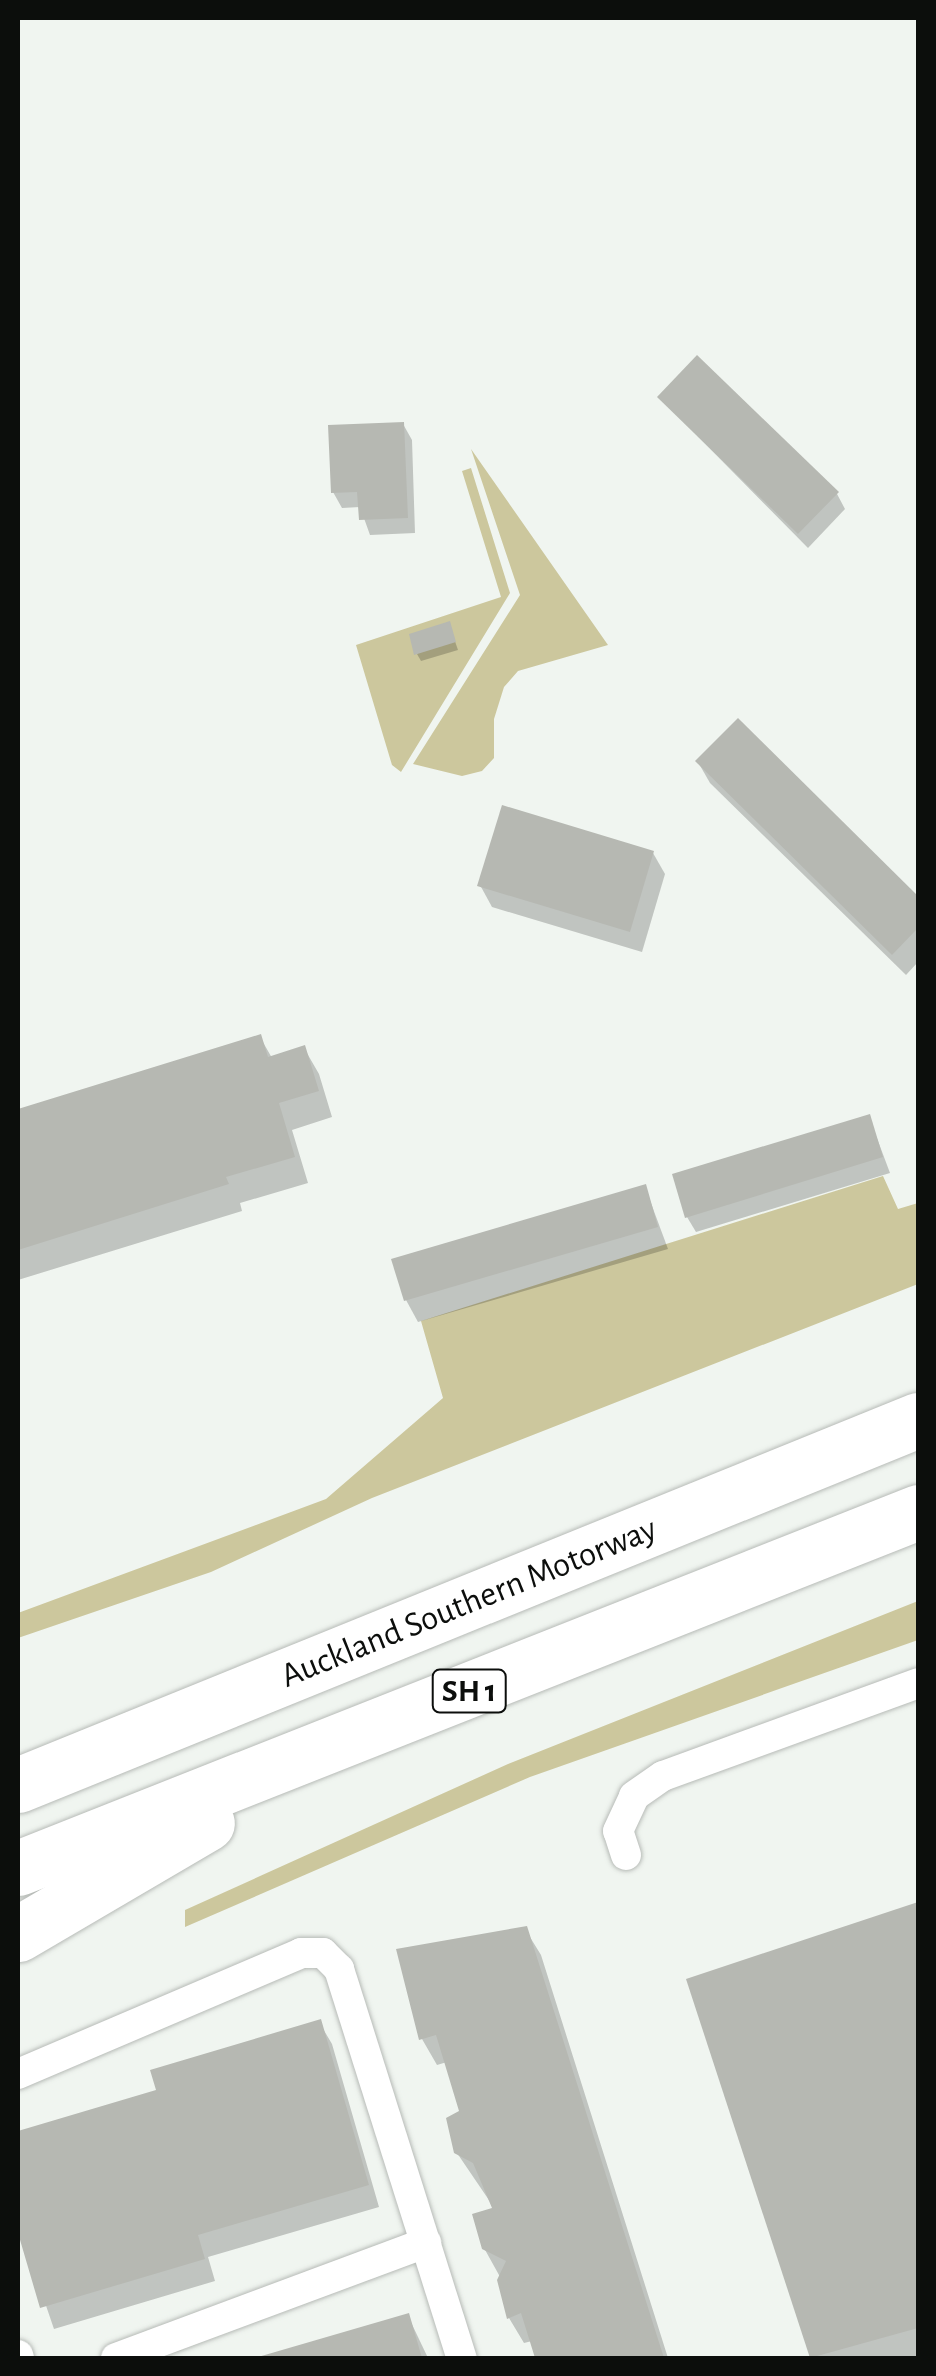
<!DOCTYPE html>
<style>
body{margin:0}
#map{position:relative;width:936px;height:2376px;overflow:hidden;background:#f0f5f0;font-family:"Alegreya Sans",sans-serif}
div>[style]{position:absolute}
.green>*{inset:0;background:#ccc79d}
.shadow>*{inset:0;background:#0003}
.building>*{inset:0;background:#b6b8b2}
.roads{filter:drop-shadow(0 0 2px #b7bbb7) drop-shadow(0 0 2px #b7bbb7)}
.service>*{height:30px;margin:-15px;padding:0 15px;transform-origin:15px;border-radius:15px;background:#fff}
.motorway>*{height:55px;margin:-27.5px;padding:0 27.5px;transform-origin:27.5px;border-radius:27.5px;background:#fff}
span{translate:-50% -50%;white-space:nowrap;text-align:center;line-height:1.15;-webkit-text-stroke:10px #fff;paint-order:stroke}
.shield-label span{padding:2px 8px;background:#fff;border:2px solid;border-radius:8px;-webkit-text-stroke-width:0}
.shield-label{font-size:32px;color:#0c0e0c;font-weight:700}
.street-label{font-size:35px;color:#0c0e0c}
.frame{position:absolute;inset:0;border:20px solid #0c0e0c;pointer-events:none}
</style>
<div id="map">
<div class="green">
<i style="clip-path:polygon(471px 449px,608px 645px,518px 671px,504px 687px,494px 719px,494px 758px,482px 771px,462px 776px,413px 764px,520px 595px)"></i>
<i style="clip-path:polygon(471px 468px,510px 593px,401px 772px,392px 765px,356px 645px,501px 597px,462px 471px)"></i>
<i style="clip-path:polygon(883px 1176px,898px 1209px,918px 1203px,918px 1284px,372px 1498px,211px 1572px,18px 1638px,18px 1613px,326px 1499px,443px 1398px,421px 1321px)"></i>
<i style="clip-path:polygon(918px 1601px,918px 1640px,530px 1777px,185px 1927px,185px 1910px,508px 1764px)"></i>
</div>
<div class="shadow">
<i style="clip-path:polygon(660px 398px,837px 494px,845px 509px,808px 548px)"></i>
<i style="clip-path:polygon(403px 424px,412px 440px,415px 533px,370px 535px,360px 507px,342px 508px,333px 492px)"></i>
<i style="clip-path:polygon(449px 624px,458px 650px,421px 661px,417px 654px)"></i>
<i style="clip-path:polygon(738px 721px,918px 899px,918px 962px,906px 975px,710px 783px,698px 762px)"></i>
<i style="clip-path:polygon(653px 853px,665px 874px,642px 952px,492px 907px,480px 885px)"></i>
<i style="clip-path:polygon(260px 1037px,272px 1058px,304px 1048px,319px 1074px,332px 1117px,292px 1130px,308px 1183px,240px 1203px,242px 1211px,18px 1280px,18px 1112px)"></i>
<i style="clip-path:polygon(869px 1117px,890px 1173px,696px 1232px,687px 1217px)"></i>
<i style="clip-path:polygon(645px 1187px,668px 1249px,418px 1322px,406px 1300px)"></i>
<i style="clip-path:polygon(918px 1905px,918px 2358px,813px 2358px,689px 1981px)"></i>
<i style="clip-path:polygon(525px 1929px,541px 1955px,668px 2358px,537px 2358px,532px 2341px,524px 2343px,509px 2318px,499px 2275px,484px 2248px,495px 2209px,457px 2153px,462px 2112px,447px 2062px,437px 2065px,422px 2039px)"></i>
<i style="clip-path:polygon(319px 2022px,332px 2044px,379px 2207px,208px 2257px,215px 2281px,54px 2329px,18px 2224px,18px 2133px,159px 2092px)"></i>
<i style="clip-path:polygon(408px 2316px,428px 2358px,263px 2358px)"></i>
</div>
<div class="building">
<i style="clip-path:polygon(697px 355px,839px 492px,798px 534px,657px 397px)"></i>
<i style="clip-path:polygon(404px 422px,408px 518px,359px 520px,357px 492px,331px 493px,328px 425px)"></i>
<i style="clip-path:polygon(450px 621px,456px 642px,414px 655px,409px 634px)"></i>
<i style="clip-path:polygon(738px 718px,918px 896px,918px 928px,892px 955px,695px 761px)"></i>
<i style="clip-path:polygon(502px 805px,654px 851px,630px 932px,477px 886px)"></i>
<i style="clip-path:polygon(261px 1034px,268px 1057px,305px 1045px,319px 1091px,279px 1103px,295px 1157px,226px 1177px,229px 1184px,18px 1250px,18px 1109px)"></i>
<i style="clip-path:polygon(870px 1114px,883px 1157px,685px 1218px,672px 1174px)"></i>
<i style="clip-path:polygon(646px 1184px,658px 1227px,404px 1301px,391px 1259px)"></i>
<i style="clip-path:polygon(918px 1902px,918px 2328px,810px 2358px,686px 1979px)"></i>
<i style="clip-path:polygon(527px 1926px,664px 2358px,535px 2358px,521px 2313px,507px 2319px,497px 2280px,506px 2261px,482px 2249px,472px 2214px,492px 2208px,473px 2163px,454px 2153px,446px 2118px,459px 2111px,436px 2035px,419px 2040px,396px 1949px)"></i>
<i style="clip-path:polygon(321px 2019px,369px 2185px,198px 2235px,205px 2259px,40px 2308px,18px 2233px,18px 2131px,156px 2090px,150px 2070px)"></i>
<i style="clip-path:polygon(409px 2313px,422px 2358px,258px 2358px,258px 2357px)"></i>
</div>
<div class="roads">
<div class="service">
<i style="left:626px;top:1855px;width:25px;rotate:-108deg"></i>
<i style="left:618px;top:1831px;width:38px;rotate:-65deg"></i>
<i style="left:634px;top:1796px;width:35px;rotate:-35deg"></i>
<i style="left:663px;top:1776px;width:271px;rotate:-20deg"></i>
<i style="left:18px;top:2074px;width:308px;rotate:-23.1deg"></i>
<i style="left:301px;top:1953px;width:22px"></i>
<i style="left:323px;top:1953px;width:23px;rotate:45deg"></i>
<i style="left:339px;top:1969px;width:408px;rotate:72.5deg"></i>
<i style="left:18px;top:2355px;width:3px;rotate:72deg"></i>
<i style="left:116px;top:2358px;width:331px;rotate:-20.4deg"></i>
</div>
<div class="motorway">
<i style="left:18px;top:1785px;width:971px;rotate:-22.08deg"></i>
<i style="left:18px;top:1868px;width:968px;rotate:-21.58deg"></i>
<i style="left:18px;top:1934px;width:219px;rotate:-30.4deg"></i>
</div>
</div>
<div class="shield-label">
<span style="left:469px;top:1691px">SH 1</span>
</div>
<div class="street-label">
<span style="left:469px;top:1603px;rotate:-22deg">Auckland Southern Motorway</span>
</div>
<div class="frame"></div>
</div>
